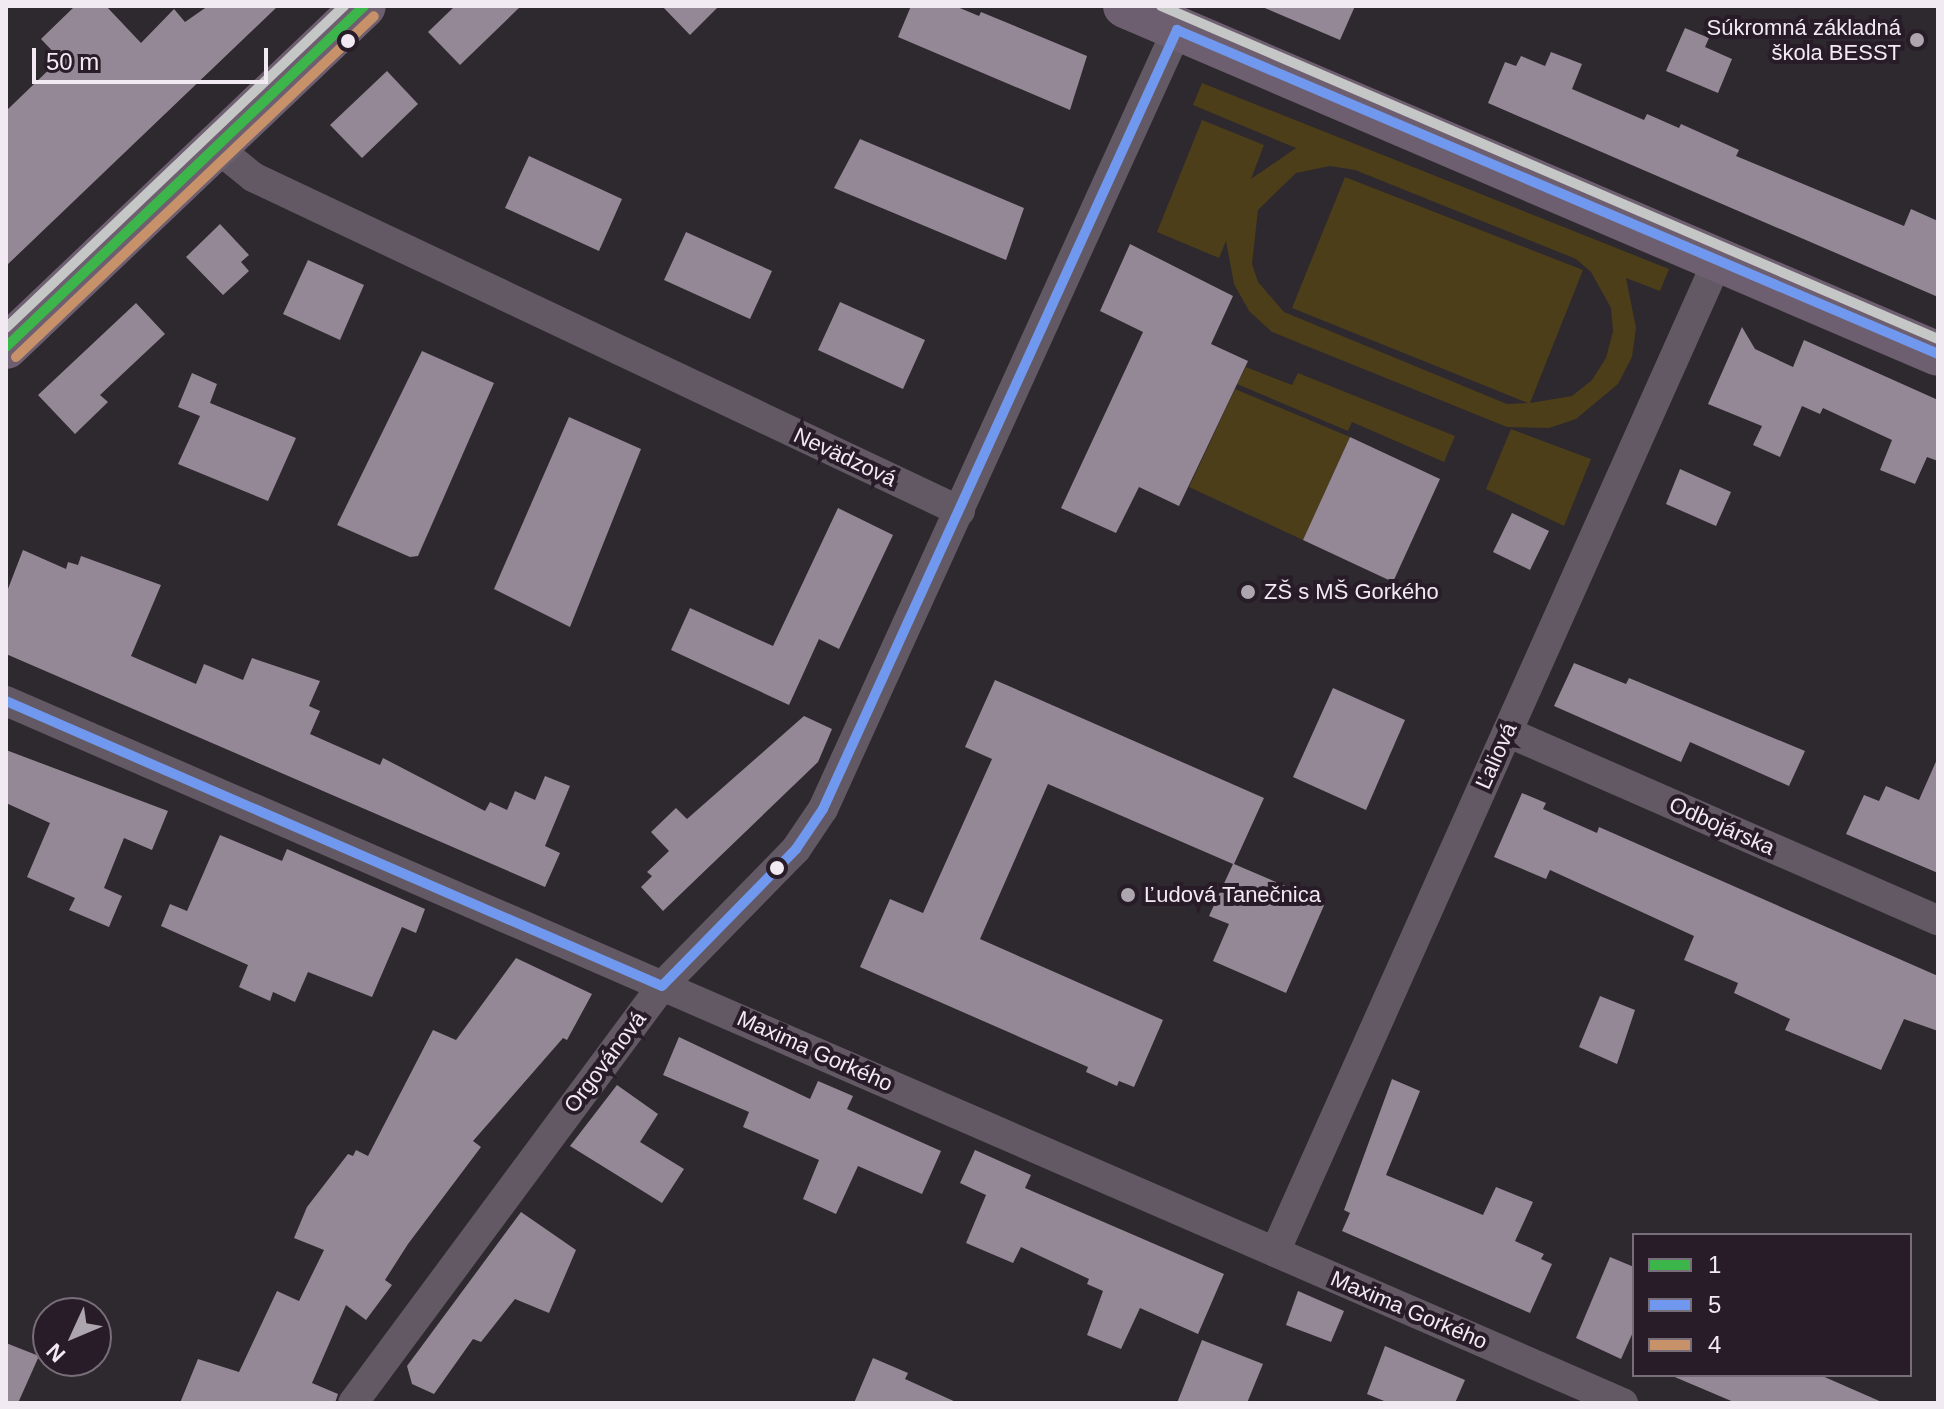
<!DOCTYPE html>
<meta charset="utf-8">
<style>
body{margin:0}
#map{position:relative;width:1944px;height:1409px;overflow:hidden;background:#2e282f;font-family:Arial,sans-serif}
div>[style]{position:absolute}
.green>*{inset:0;background:#4b3e19}
.building>*{inset:0;background:#948896}
.street>*{height:30px;margin:-15px;padding:0 15px;transform-origin:15px;border-radius:15px;background:#625964}
.primary>*{height:44px;margin:-22px;padding:0 22px;transform-origin:22px;border-radius:22px;background:#6e5f70}
.bus-1>*{height:10px;margin:-5px;padding:0 5px;transform-origin:5px;border-radius:5px;background:#3cb54a}
.bus-2>*{height:10px;margin:-5px;padding:0 5px;transform-origin:5px;border-radius:5px;background:#7198ef}
.bus-3>*{height:10px;margin:-5px;padding:0 5px;transform-origin:5px;border-radius:5px;background:#c7916a}
.bus-4>*{height:10px;margin:-5px;padding:0 5px;transform-origin:5px;border-radius:5px;background:#c5c6c6}
.dots>*{width:22px;height:22px;translate:-50% -50%;box-sizing:border-box;border:4px solid #271c28;border-radius:50%}
span{translate:-50% -50%;white-space:nowrap;text-align:center;line-height:1.15;-webkit-text-stroke:8px #271c28;paint-order:stroke}
.poi-label{font-size:22px;color:#f1eaf2}
.right{translate:-100% -50%;text-align:right}
.left{translate:0 -50%;text-align:left}
.street-label{font-size:22px;color:#f1eaf2}
.frame{position:absolute;inset:0;border:8px solid #f1eaf2;pointer-events:none}
.legend{position:absolute;left:1632px;top:1233px;width:280px;height:144px;box-sizing:border-box;background:#271c28;border:2px solid #786e79;margin:0;padding:10px 14px;list-style:none;font-size:24px;color:#f1eaf2}
.legend li{display:flex;align-items:center;gap:16px;height:40px}
.legend b{width:40px;border:2px solid #786e79}
.north{position:absolute;left:32px;top:1297px;width:80px;height:80px;box-sizing:border-box;background:#271c28;border:2px solid #786e79;border-radius:50%;rotate:226deg;font-size:22px;font-weight:700;line-height:32px;text-align:center;color:#f1eaf2}
.north::after{content:'';display:block;margin:auto;width:28px;height:36px;background:#ada6ae;clip-path:polygon(50% 0,100% 100%,50% 72%,0 100%)}
.scale{position:absolute;left:32px;top:48px;width:236px;height:36px;box-sizing:border-box;border:4px solid #f1eaf2;border-top:0;padding-left:10px;font-size:24px;line-height:28px;white-space:nowrap;color:#f1eaf2;-webkit-text-stroke:6px #271c28;paint-order:stroke}
</style>
<div id="map">
<div class="green">
<i style="clip-path:polygon(evenodd,1202px 83px,1669px 269px,1660px 291px,1626px 278px,1636px 328px,1632px 357px,1618px 384px,1576px 419px,1549px 428px,1507px 427px,1272px 332px,1249px 311px,1234px 284px,1226px 241px,1219px 258px,1157px 232px,1202px 120px,1264px 145px,1251px 179px,1296px 148px,1193px 105px,1202px 83px,1330px 166px,1355px 170px,1576px 259px,1591px 272px,1611px 308px,1613px 331px,1606px 358px,1592px 380px,1572px 396px,1530px 403px,1583px 270px,1345px 177px,1292px 308px,1528px 403px,1507px 404px,1284px 312px,1258px 282px,1252px 264px,1258px 210px,1296px 173px,1330px 166px)"></i>
<i style="clip-path:polygon(1246px 367px,1292px 385px,1298px 373px,1455px 436px,1444px 462px,1352px 422px,1348px 431px,1237px 384px)"></i>
<i style="clip-path:polygon(1235px 389px,1350px 437px,1303px 540px,1189px 487px)"></i>
<i style="clip-path:polygon(1511px 429px,1591px 459px,1564px 526px,1486px 489px)"></i>
</div>
<div class="building">
<i style="clip-path:polygon(75px 6px,106px 6px,141px 43px,174px 9px,185px 22px,208px 6px,278px 6px,6px 266px,6px 111px,60px 59px,41px 39px)"></i>
<i style="clip-path:polygon(455px 6px,521px 6px,460px 65px,428px 32px)"></i>
<i style="clip-path:polygon(662px 6px,719px 6px,690px 35px)"></i>
<i style="clip-path:polygon(911px 6px,955px 6px,979px 16px,981px 12px,1087px 56px,1070px 110px,898px 37px)"></i>
<i style="clip-path:polygon(1260px 6px,1355px 6px,1340px 40px)"></i>
<i style="clip-path:polygon(1685px 28px,1709px 38px,1705px 47px,1732px 59px,1718px 93px,1666px 71px)"></i>
<i style="clip-path:polygon(1551px 52px,1582px 64px,1572px 89px,1644px 120px,1647px 114px,1679px 128px,1681px 124px,1739px 150px,1736px 156px,1904px 226px,1911px 209px,1938px 221px,1938px 297px,1488px 103px,1505px 62px,1516px 66px,1521px 56px,1545px 66px)"></i>
<i style="clip-path:polygon(387px 71px,418px 104px,362px 158px,330px 125px)"></i>
<i style="clip-path:polygon(860px 139px,1024px 208px,1006px 260px,834px 188px)"></i>
<i style="clip-path:polygon(529px 156px,622px 199px,599px 251px,505px 208px)"></i>
<i style="clip-path:polygon(220px 224px,249px 255px,241px 262px,249px 271px,223px 295px,186px 257px)"></i>
<i style="clip-path:polygon(686px 232px,772px 271px,750px 319px,664px 280px)"></i>
<i style="clip-path:polygon(1130px 244px,1233px 296px,1211px 344px,1248px 361px,1179px 506px,1139px 487px,1116px 533px,1061px 508px,1143px 332px,1100px 311px)"></i>
<i style="clip-path:polygon(308px 260px,364px 285px,340px 340px,283px 314px)"></i>
<i style="clip-path:polygon(840px 302px,925px 340px,903px 389px,818px 350px)"></i>
<i style="clip-path:polygon(136px 303px,165px 334px,100px 395px,108px 402px,75px 434px,38px 395px)"></i>
<i style="clip-path:polygon(1742px 327px,1755px 349px,1793px 367px,1804px 340px,1938px 400px,1938px 461px,1927px 457px,1915px 484px,1880px 470px,1892px 440px,1823px 408px,1820px 414px,1802px 406px,1780px 457px,1753px 445px,1762px 426px,1708px 404px)"></i>
<i style="clip-path:polygon(422px 351px,494px 383px,418px 556px,410px 557px,337px 525px)"></i>
<i style="clip-path:polygon(192px 373px,217px 384px,210px 403px,296px 438px,268px 501px,178px 464px,200px 416px,178px 407px)"></i>
<i style="clip-path:polygon(569px 417px,641px 449px,570px 627px,494px 589px)"></i>
<i style="clip-path:polygon(1350px 437px,1440px 479px,1393px 582px,1303px 540px)"></i>
<i style="clip-path:polygon(1680px 469px,1731px 492px,1716px 526px,1666px 504px)"></i>
<i style="clip-path:polygon(838px 508px,893px 535px,839px 649px,819px 639px,789px 705px,671px 650px,690px 608px,773px 646px)"></i>
<i style="clip-path:polygon(1512px 513px,1549px 531px,1530px 570px,1493px 552px)"></i>
<i style="clip-path:polygon(23px 550px,66px 569px,68px 562px,78px 565px,81px 556px,161px 585px,131px 656px,196px 684px,204px 664px,243px 680px,252px 658px,320px 681px,309px 706px,320px 711px,310px 734px,380px 765px,383px 758px,485px 811px,490px 802px,507px 810px,515px 791px,535px 800px,545px 776px,570px 786px,545px 846px,560px 853px,545px 887px,6px 654px,6px 594px)"></i>
<i style="clip-path:polygon(1574px 663px,1626px 684px,1629px 678px,1805px 751px,1789px 786px,1690px 742px,1681px 762px,1554px 706px)"></i>
<i style="clip-path:polygon(995px 680px,1264px 798px,1234px 864px,1325px 903px,1286px 993px,1213px 961px,1229px 924px,1209px 916px,1233px 864px,1048px 784px,980px 939px,1163px 1020px,1134px 1087px,1119px 1081px,1117px 1086px,1086px 1072px,1088px 1067px,860px 967px,890px 899px,923px 913px,992px 759px,965px 747px)"></i>
<i style="clip-path:polygon(1333px 688px,1405px 720px,1366px 810px,1293px 777px)"></i>
<i style="clip-path:polygon(804px 716px,832px 729px,818px 762px,663px 911px,641px 887px,652px 876px,647px 872px,669px 851px,651px 832px,676px 808px,687px 819px)"></i>
<i style="clip-path:polygon(6px 750px,168px 811px,152px 850px,124px 838px,104px 888px,122px 896px,109px 927px,69px 910px,75px 898px,27px 877px,50px 823px,6px 803px)"></i>
<i style="clip-path:polygon(1938px 757px,1938px 873px,1846px 834px,1864px 795px,1879px 801px,1886px 786px,1919px 800px)"></i>
<i style="clip-path:polygon(1522px 793px,1546px 803px,1543px 809px,1597px 833px,1599px 827px,1938px 976px,1938px 1031px,1904px 1019px,1881px 1070px,1785px 1030px,1790px 1019px,1734px 993px,1738px 983px,1684px 960px,1694px 936px,1550px 870px,1546px 879px,1494px 857px)"></i>
<i style="clip-path:polygon(220px 835px,282px 861px,287px 849px,425px 909px,416px 933px,402px 927px,372px 997px,308px 972px,295px 1002px,273px 992px,270px 1001px,239px 987px,248px 965px,161px 926px,170px 904px,187px 911px)"></i>
<i style="clip-path:polygon(516px 958px,592px 994px,567px 1040px,563px 1038px,473px 1141px,481px 1147px,408px 1244px,385px 1280px,392px 1285px,366px 1320px,346px 1305px,312px 1383px,338px 1394px,335px 1403px,180px 1403px,198px 1359px,239px 1372px,277px 1291px,299px 1301px,324px 1250px,294px 1238px,307px 1207px,348px 1154px,353px 1156px,356px 1150px,368px 1156px,433px 1030px,456px 1040px)"></i>
<i style="clip-path:polygon(1600px 996px,1635px 1010px,1617px 1064px,1579px 1047px)"></i>
<i style="clip-path:polygon(679px 1037px,810px 1099px,818px 1081px,853px 1096px,847px 1109px,941px 1151px,922px 1194px,858px 1166px,836px 1214px,803px 1199px,819px 1160px,743px 1127px,749px 1112px,663px 1075px)"></i>
<i style="clip-path:polygon(1392px 1079px,1420px 1091px,1386px 1175px,1483px 1215px,1496px 1187px,1533px 1202px,1515px 1241px,1544px 1254px,1541px 1259px,1552px 1264px,1530px 1313px,1342px 1231px,1350px 1213px,1344px 1210px)"></i>
<i style="clip-path:polygon(617px 1085px,658px 1114px,640px 1142px,684px 1169px,662px 1203px,570px 1146px)"></i>
<i style="clip-path:polygon(975px 1150px,1031px 1175px,1025px 1188px,1224px 1274px,1198px 1334px,1140px 1308px,1121px 1349px,1087px 1335px,1103px 1291px,1087px 1284px,1089px 1279px,1021px 1247px,1013px 1263px,966px 1243px,986px 1195px,960px 1183px)"></i>
<i style="clip-path:polygon(521px 1212px,576px 1250px,549px 1313px,515px 1299px,481px 1342px,473px 1339px,434px 1394px,412px 1384px,407px 1366px)"></i>
<i style="clip-path:polygon(1610px 1257px,1634px 1267px,1634px 1330px,1621px 1359px,1576px 1338px)"></i>
<i style="clip-path:polygon(1298px 1291px,1344px 1311px,1331px 1342px,1286px 1325px)"></i>
<i style="clip-path:polygon(1202px 1340px,1263px 1364px,1247px 1403px,1177px 1403px)"></i>
<i style="clip-path:polygon(6px 1343px,39px 1356px,18px 1403px,6px 1403px)"></i>
<i style="clip-path:polygon(1385px 1346px,1465px 1380px,1455px 1403px,1389px 1403px,1367px 1394px)"></i>
<i style="clip-path:polygon(873px 1358px,908px 1373px,905px 1379px,958px 1403px,854px 1403px)"></i>
<i style="clip-path:polygon(1670px 1375px,1820px 1375px,1884px 1403px,1736px 1403px)"></i>
</div>
<div class="street">
<i style="left:216px;top:147px;width:48px;rotate:39deg"></i>
<i style="left:253px;top:177px;width:782px;rotate:25.29deg"></i>
<i style="left:6px;top:701px;width:1763px;rotate:23.47deg"></i>
<i style="left:1507px;top:732px;width:470px;rotate:23.6deg"></i>
<i style="left:1275px;top:1252px;width:1086px;rotate:-65.94deg"></i>
<i style="left:353px;top:1403px;width:519px;rotate:-53.46deg"></i>
<i style="left:662px;top:986px;width:192px;rotate:-45.6deg"></i>
<i style="left:796px;top:849px;width:48px;rotate:-56deg"></i>
<i style="left:823px;top:809px;width:856px;rotate:-65.56deg"></i>
</div>
<div class="primary">
<i style="left:1125px;top:6px;width:884px;rotate:23.17deg"></i>
<i style="left:6px;top:347px;width:494px;rotate:-43.6deg"></i>
</div>
<div class="bus-1">
<i style="left:6px;top:347px;width:494px;rotate:-43.6deg"></i>
</div>
<div class="bus-2">
<i style="left:1177px;top:30px;width:827px;rotate:23.06deg"></i>
<i style="left:6px;top:701px;width:715px;rotate:23.48deg"></i>
<i style="left:662px;top:986px;width:192px;rotate:-45.6deg"></i>
<i style="left:796px;top:849px;width:48px;rotate:-56deg"></i>
<i style="left:823px;top:809px;width:856px;rotate:-65.56deg"></i>
</div>
<div class="bus-3">
<i style="left:16px;top:357px;width:494px;rotate:-43.6deg"></i>
</div>
<div class="bus-4">
<i style="left:1161px;top:6px;width:845px;rotate:23.2deg"></i>
<i style="left:6px;top:328px;width:467px;rotate:-43.6deg"></i>
</div>
<div class="dots">
<i style="left:1917px;top:40px;background:#ada6ae"></i>
<i style="left:348px;top:41px;background:#f1eaf2"></i>
<i style="left:1248px;top:592px;background:#ada6ae"></i>
<i style="left:777px;top:868px;background:#f1eaf2"></i>
<i style="left:1128px;top:895px;background:#ada6ae"></i>
</div>
<div class="poi-label">
<span class="right" style="left:1901px;top:40px">Súkromná základná<br>škola BESST</span>
<span class="left" style="left:1264px;top:592px">ZŠ s MŠ Gorkého</span>
<span class="left" style="left:1144px;top:895px">Ľudová Tanečnica</span>
</div>
<div class="street-label">
<span style="left:845px;top:457px;rotate:25deg">Nevädzová</span>
<span style="left:1496px;top:756px;rotate:-66deg">Ľaliová</span>
<span style="left:1722px;top:826px;rotate:24deg">Odbojárska</span>
<span style="left:815px;top:1051px;rotate:24deg">Maxima Gorkého</span>
<span style="left:605px;top:1062px;rotate:-53deg">Orgovánová</span>
<span style="left:1409px;top:1310px;rotate:23deg">Maxima Gorkého</span>
</div>
<div class="frame"></div>
<ul class="legend">
<li><b style="height:10px;background:#3cb54a"></b>1</li>
<li><b style="height:10px;background:#7198ef"></b>5</li>
<li><b style="height:10px;background:#c7916a"></b>4</li>
</ul>
<div class="north">N</div>
<div class="scale">50 m</div>
</div>
